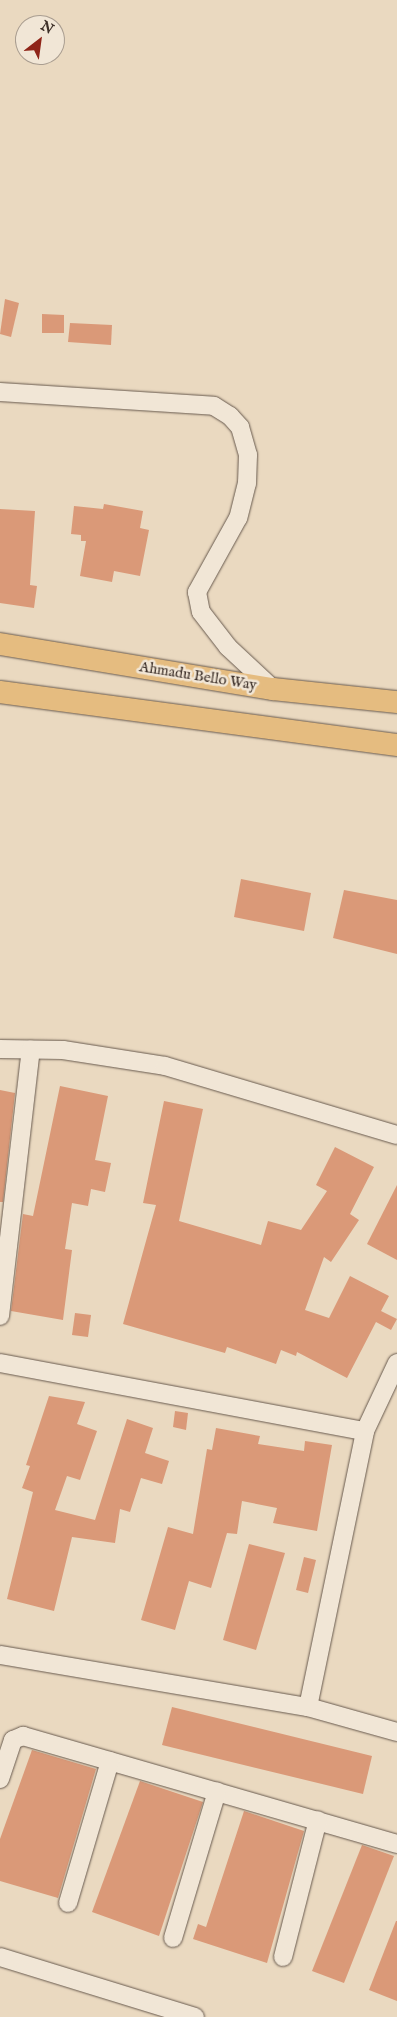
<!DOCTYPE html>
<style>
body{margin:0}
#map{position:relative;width:397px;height:2017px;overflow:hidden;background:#ead9c0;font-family:"IM FELL English",serif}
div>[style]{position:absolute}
.building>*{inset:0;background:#da9978}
.roads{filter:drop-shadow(0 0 1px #685a4e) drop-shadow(0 0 1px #685a4e)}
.minor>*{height:18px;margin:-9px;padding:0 9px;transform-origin:9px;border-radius:9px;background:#f1e6d6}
.major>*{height:22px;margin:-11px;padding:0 11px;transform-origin:11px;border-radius:11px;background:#e5bc80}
span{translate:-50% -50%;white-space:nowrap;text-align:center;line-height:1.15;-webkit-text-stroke:5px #f1e6d6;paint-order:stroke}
.street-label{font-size:15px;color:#3c2f28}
.north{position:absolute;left:15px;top:15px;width:50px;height:50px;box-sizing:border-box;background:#f1e6d6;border:1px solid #a99d90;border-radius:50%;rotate:30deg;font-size:14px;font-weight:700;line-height:20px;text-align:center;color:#3c2f28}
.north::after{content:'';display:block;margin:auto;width:18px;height:22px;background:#8f2418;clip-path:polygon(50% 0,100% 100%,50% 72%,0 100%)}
</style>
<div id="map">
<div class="building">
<i style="clip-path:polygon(5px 299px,19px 303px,11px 337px,0 334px)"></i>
<i style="clip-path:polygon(42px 314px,64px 315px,64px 333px,42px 333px)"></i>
<i style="clip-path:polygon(70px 323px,112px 325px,111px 345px,68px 342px)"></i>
<i style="clip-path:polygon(104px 504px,143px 511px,140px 528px,149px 530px,140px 576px,114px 571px,112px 582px,80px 576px,86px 541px,81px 541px,81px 535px,71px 534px,74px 506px,103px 509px)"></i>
<i style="clip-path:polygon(0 509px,35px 511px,30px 585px,37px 586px,34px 608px,0 603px)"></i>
<i style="clip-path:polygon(241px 879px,311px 893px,304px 931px,234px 917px)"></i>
<i style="clip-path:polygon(344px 890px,397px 900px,397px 954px,333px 938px)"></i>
<i style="clip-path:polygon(60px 1086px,108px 1096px,95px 1160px,111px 1163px,105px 1192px,91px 1189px,88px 1206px,72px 1203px,65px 1249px,72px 1250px,63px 1320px,11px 1311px,23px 1214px,33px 1216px)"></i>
<i style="clip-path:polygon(0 1090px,15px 1093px,3px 1202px,0 1202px)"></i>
<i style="clip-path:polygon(164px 1101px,203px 1109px,179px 1221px,261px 1245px,268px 1221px,301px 1230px,327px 1191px,316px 1185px,335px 1147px,374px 1167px,350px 1214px,359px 1220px,331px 1262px,324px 1257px,305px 1310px,329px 1318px,350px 1276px,389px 1296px,381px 1311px,397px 1319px,391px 1330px,376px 1322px,347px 1378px,297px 1352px,296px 1356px,281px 1350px,276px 1364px,227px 1347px,225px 1353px,123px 1324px,156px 1205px,143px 1203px)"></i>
<i style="clip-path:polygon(397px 1185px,397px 1260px,367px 1244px)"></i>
<i style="clip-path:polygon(75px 1313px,91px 1315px,88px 1337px,72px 1335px)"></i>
<i style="clip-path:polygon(49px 1396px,85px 1402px,77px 1424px,97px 1431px,80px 1480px,67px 1476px,55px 1510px,95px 1520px,127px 1419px,153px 1428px,145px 1453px,169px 1461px,162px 1484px,141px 1478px,130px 1512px,120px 1509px,115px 1543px,72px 1537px,54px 1611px,7px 1599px,33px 1492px,22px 1488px,30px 1466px,26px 1465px)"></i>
<i style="clip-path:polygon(175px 1411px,188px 1413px,186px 1430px,173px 1427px)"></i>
<i style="clip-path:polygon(216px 1428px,260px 1436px,258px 1444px,304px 1451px,305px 1441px,332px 1445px,317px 1531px,273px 1523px,277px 1508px,242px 1501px,237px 1534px,227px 1533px,211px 1588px,189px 1581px,175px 1630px,141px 1620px,168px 1527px,193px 1534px,207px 1449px,212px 1450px)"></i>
<i style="clip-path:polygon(249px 1544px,285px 1553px,256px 1650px,223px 1640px)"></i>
<i style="clip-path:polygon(304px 1557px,316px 1560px,308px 1593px,296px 1590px)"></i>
<i style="clip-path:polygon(172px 1707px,372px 1756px,363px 1794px,162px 1745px)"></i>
<i style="clip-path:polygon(32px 1750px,96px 1769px,58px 1898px,0 1881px,0 1839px)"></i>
<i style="clip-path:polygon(140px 1781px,203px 1802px,159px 1936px,92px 1912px)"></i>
<i style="clip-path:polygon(244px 1811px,304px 1831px,267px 1963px,193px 1939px,198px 1924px,206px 1927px)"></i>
<i style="clip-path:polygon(362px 1845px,394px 1856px,344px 1983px,312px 1971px)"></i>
<i style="clip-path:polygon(396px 1921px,397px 1921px,397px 2001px,369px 1990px)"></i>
</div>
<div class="roads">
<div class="minor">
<i style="left:0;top:392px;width:214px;rotate:3.7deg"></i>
<i style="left:214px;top:406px;width:19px;rotate:32deg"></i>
<i style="left:230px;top:416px;width:15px;rotate:48deg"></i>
<i style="left:240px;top:427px;width:29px;rotate:74deg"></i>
<i style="left:248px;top:455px;width:28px;rotate:92deg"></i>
<i style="left:247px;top:483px;width:36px;rotate:104deg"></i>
<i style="left:238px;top:518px;width:85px;rotate:119deg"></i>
<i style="left:197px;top:592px;width:20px;rotate:79deg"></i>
<i style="left:201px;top:612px;width:44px;rotate:52.4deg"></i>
<i style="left:228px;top:647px;width:62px;rotate:43deg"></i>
<i style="left:0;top:1049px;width:63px;rotate:0.9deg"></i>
<i style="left:63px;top:1050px;width:103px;rotate:8.9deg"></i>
<i style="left:165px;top:1066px;width:242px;rotate:16.6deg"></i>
<i style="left:0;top:1316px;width:268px;rotate:-83.4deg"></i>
<i style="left:0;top:1363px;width:371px;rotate:10.6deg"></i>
<i style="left:0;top:1655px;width:312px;rotate:9.6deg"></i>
<i style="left:308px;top:1707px;width:92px;rotate:15.7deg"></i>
<i style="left:308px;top:1707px;width:282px;rotate:-78.3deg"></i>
<i style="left:365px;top:1431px;width:75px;rotate:-64.8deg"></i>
<i style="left:0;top:1779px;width:41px;rotate:-71.6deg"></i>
<i style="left:13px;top:1740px;width:11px;rotate:-22deg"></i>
<i style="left:23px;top:1736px;width:389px;rotate:16.1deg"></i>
<i style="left:68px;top:1903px;width:148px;rotate:-73.5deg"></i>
<i style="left:173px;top:1938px;width:153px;rotate:-73.3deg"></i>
<i style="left:0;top:1957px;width:204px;rotate:17.1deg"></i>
<i style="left:283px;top:1957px;width:141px;rotate:-75.7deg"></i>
</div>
<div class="major">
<i style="left:0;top:644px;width:277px;rotate:9.4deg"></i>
<i style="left:273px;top:689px;width:125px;rotate:6deg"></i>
<i style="left:0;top:692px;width:401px;rotate:7.6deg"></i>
</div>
</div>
<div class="street-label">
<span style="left:198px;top:676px;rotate:9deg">Ahmadu Bello Way</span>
</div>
<div class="north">N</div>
</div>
